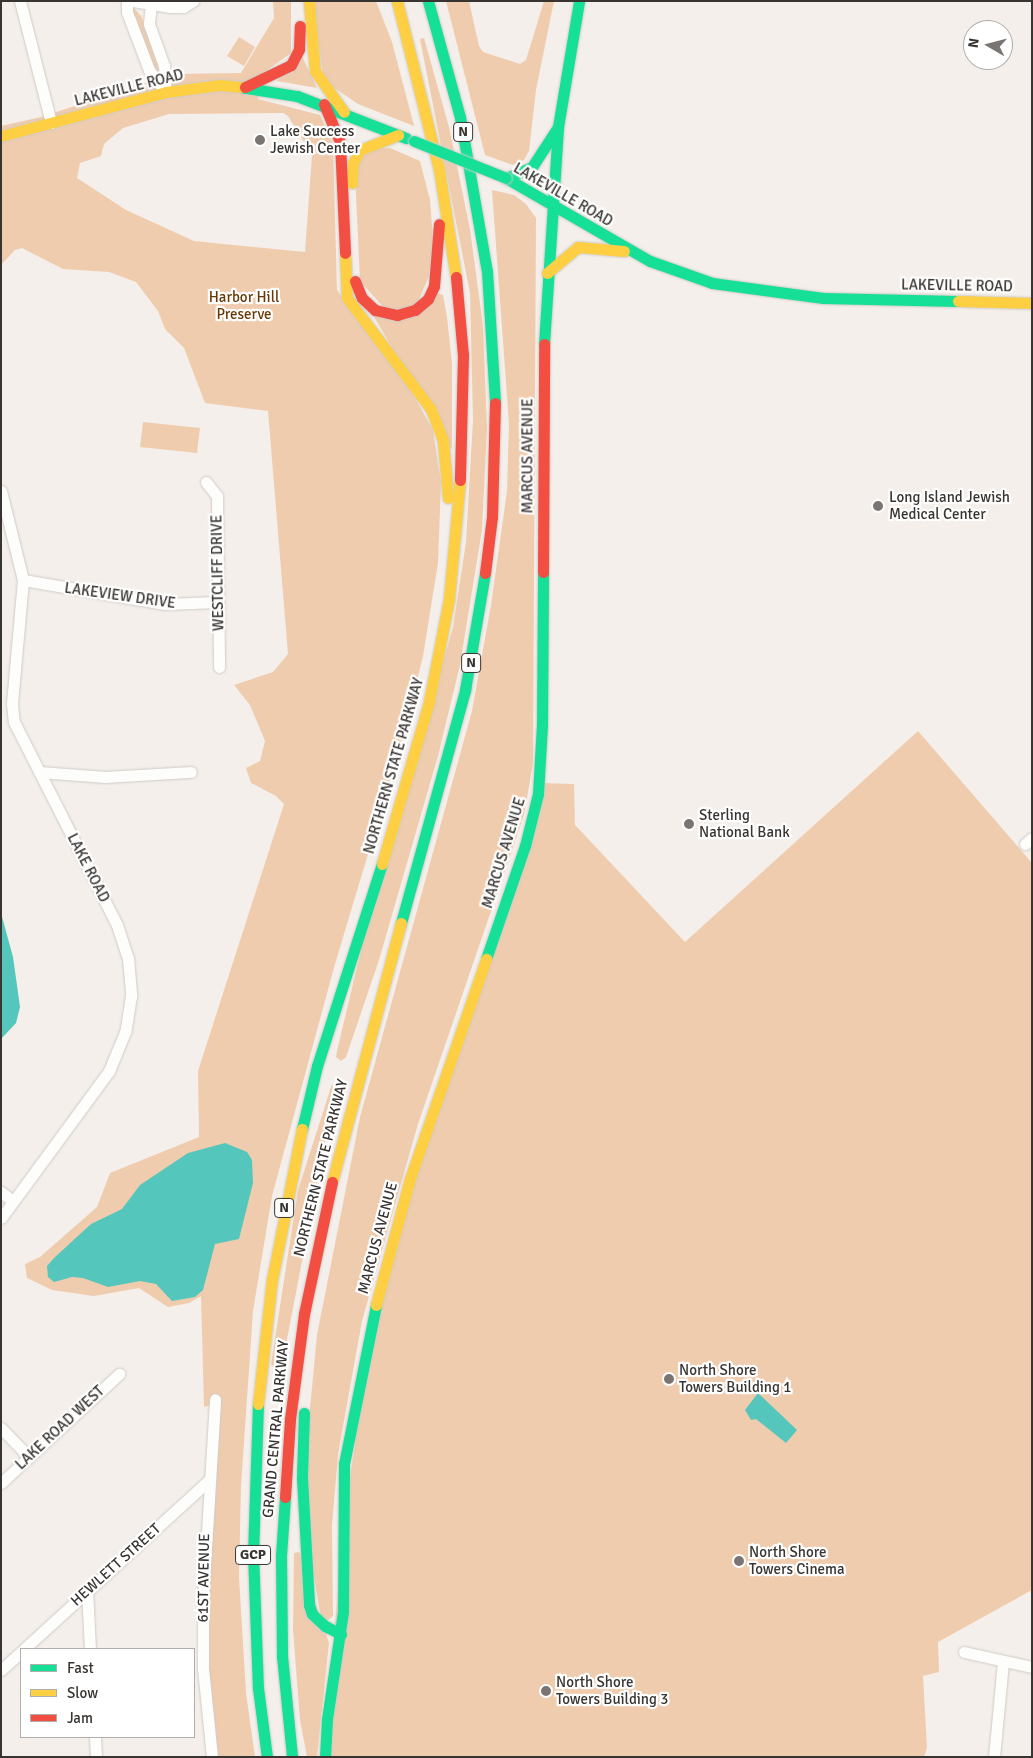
<!DOCTYPE html>
<style>
body{margin:0}
#map{position:relative;width:1033px;height:1758px;overflow:hidden;background:#f4efea;font-family:Signika,sans-serif}
div>[style]{position:absolute}
.green>*{inset:0;background:#f0ccae}
.water>*{inset:0;background:#54c6bc}
.roads{filter:drop-shadow(0 0 1px #cfcbc7) drop-shadow(0 0 1px #cfcbc7)}
.street>*{height:11px;margin:-5.5px;padding:0 5.5px;transform-origin:5.5px;border-radius:5.5px;background:#fdfdfc}
.fast>*{height:11px;margin:-5.5px;padding:0 5.5px;transform-origin:5.5px;border-radius:5.5px;background:#16e098}
.slow>*{height:11px;margin:-5.5px;padding:0 5.5px;transform-origin:5.5px;border-radius:5.5px;background:#ffcf43}
.jam>*{height:11px;margin:-5.5px;padding:0 5.5px;transform-origin:5.5px;border-radius:5.5px;background:#f24e42}
.bridges{filter:drop-shadow(0 0 1px #cfcdcb) drop-shadow(0 0 1px #cfcdcb)}
.fast-bridge>*{height:11px;margin:-5.5px;padding:0 5.5px;transform-origin:5.5px;border-radius:5.5px;background:#16e098}
.dots>*{width:14px;height:14px;translate:-50% -50%;box-sizing:border-box;border:2px solid #fff;border-radius:50%}
span{translate:-50% -50%;white-space:nowrap;text-align:center;line-height:1.15;-webkit-text-stroke:4.5px #fff;paint-order:stroke}
.shield-label span{padding:1px 4px;background:#fff;border:1px solid;border-radius:4px;-webkit-text-stroke-width:0}
.shield-label{font-size:14px;color:#383431;font-weight:700}
.street-label{font-size:15px;color:#383431}
.poi-label{font-size:15px;color:#383431}
.left{translate:0 -50%;text-align:left}
.park-label{font-size:15px;color:#683904}
.frame{position:absolute;inset:0;border:2px solid #383431;pointer-events:none}
.legend{position:absolute;left:20px;top:1648px;width:175px;height:90px;box-sizing:border-box;background:#fff;border:1px solid #afaead;margin:0;padding:6px 9px;list-style:none;font-size:15px;color:#383431}
.legend li{display:flex;align-items:center;gap:10px;height:25px}
.legend b{width:25px;border:1px solid #afaead}
.north{position:absolute;left:963px;top:20px;width:50px;height:50px;box-sizing:border-box;background:#fff;border:1px solid #afaead;border-radius:50%;rotate:278deg;font-size:14px;font-weight:700;line-height:20px;text-align:center;color:#383431}
.north::after{content:'';display:block;margin:auto;width:18px;height:22px;background:#7a7572;clip-path:polygon(50% 0,100% 100%,50% 72%,0 100%)}
</style>
<div id="map">
<div class="green">
<i style="clip-path:polygon(evenodd,273px 1px,291px 1px,291px 53px,262px 74px,258px 99px,320px 115px,333px 144px,337px 290px,414px 396px,433px 430px,441px 483px,438px 563px,423px 656px,405px 731px,335px 964px,272px 1196px,253px 1311px,241px 1486px,239px 1577px,246px 1693px,255px 1757px,218px 1757px,208px 1658px,206px 1588px,216px 1404px,204px 1407px,201px 1296px,189px 1303px,168px 1307px,139px 1288px,94px 1296px,52px 1290px,27px 1278px,25px 1264px,40px 1257px,97px 1207px,110px 1173px,199px 1137px,198px 1071px,284px 804px,276px 796px,251px 783px,246px 768px,260px 761px,265px 741px,250px 705px,234px 685px,273px 672px,288px 654px,268px 411px,205px 403px,184px 348px,165px 329px,158px 311px,136px 282px,109px 272px,63px 269px,22px 248px,15px 250px,1px 265px,1px 126px,41px 117px,173px 74px,241px 73px,274px 18px,273px 1px,283px 113px,288px 116px,312px 155px,305px 252px,194px 241px,126px 210px,77px 178px,80px 163px,101px 156px,104px 144px,123px 128px,169px 114px,283px 113px)"></i>
<i style="clip-path:polygon(313px 1px,376px 1px,392px 42px,414px 126px,358px 104px,324px 81px)"></i>
<i style="clip-path:polygon(446px 1px,469px 1px,479px 46px,483px 52px,520px 64px,526px 60px,544px 1px,554px 1px,536px 90px,529px 151px,524px 160px,513px 165px,485px 155px)"></i>
<i style="clip-path:polygon(133px 7px,141px 16px,158px 57px,160px 76px,155px 73px,133px 15px)"></i>
<i style="clip-path:polygon(239px 37px,255px 47px,244px 66px,227px 56px)"></i>
<i style="clip-path:polygon(424px 38px,449px 127px,470px 229px,483px 326px,487px 429px,482px 530px,460px 665px,438px 756px,379px 960px,346px 1057px,341px 1061px,336px 1057px,337px 1051px,361px 950px,453px 627px,466px 542px,473px 420px,470px 293px,420px 39px)"></i>
<i style="clip-path:polygon(301px 54px,317px 88px,277px 81px)"></i>
<i style="clip-path:polygon(390px 148px,420px 161px,430px 200px,433px 240px,429px 276px,418px 302px,386px 310px,360px 281px,355px 172px,367px 149px)"></i>
<i style="clip-path:polygon(492px 190px,514px 195px,526px 204px,536px 218px,533px 763px,524px 815px,418px 1124px,362px 1321px,338px 1454px,332px 1525px,333px 1616px,327px 1621px,321px 1618px,306px 1530px,308px 1429px,317px 1335px,360px 1117px,472px 711px,491px 605px,507px 491px,509px 424px)"></i>
<i style="clip-path:polygon(437px 293px,443px 295px,447px 317px,452px 364px,452px 450px,373px 315px)"></i>
<i style="clip-path:polygon(143px 422px,200px 428px,197px 453px,140px 447px)"></i>
<i style="clip-path:polygon(918px 731px,1032px 863px,1032px 1590px,938px 1642px,939px 1672px,923px 1676px,927px 1748px,924px 1757px,325px 1757px,342px 1535px,373px 1316px,539px 783px,574px 784px,575px 825px,685px 942px)"></i>
<i style="clip-path:polygon(332px 1084px,335px 1091px,275px 1401px,275px 1370px,271px 1364px,298px 1190px)"></i>
<i style="clip-path:polygon(299px 1552px,329px 1643px,317px 1757px,307px 1757px,300px 1720px,293px 1630px,294px 1553px)"></i>
</div>
<div class="water">
<i style="clip-path:polygon(1px 913px,13px 957px,20px 1007px,16px 1023px,1px 1039px)"></i>
<i style="clip-path:polygon(225px 1143px,247px 1152px,252px 1160px,253px 1183px,239px 1239px,215px 1244px,203px 1290px,195px 1297px,172px 1301px,156px 1284px,140px 1281px,108px 1287px,83px 1278px,72px 1277px,54px 1282px,48px 1277px,47px 1266px,54px 1258px,91px 1224px,122px 1209px,140px 1185px,188px 1153px)"></i>
<i style="clip-path:polygon(758px 1393px,797px 1430px,786px 1443px,756px 1419px,751px 1420px,745px 1410px)"></i>
</div>
<div class="roads">
<div class="street">
<i style="left:20px;top:1px;width:126px;rotate:75.7deg"></i>
<i style="left:127px;top:1px;width:11px;rotate:90deg"></i>
<i style="left:127px;top:12px;width:62px;rotate:69.2deg"></i>
<i style="left:149px;top:70px;width:28px;rotate:52deg"></i>
<i style="left:133px;top:1px;width:38px;rotate:9deg"></i>
<i style="left:171px;top:7px;width:12px"></i>
<i style="left:183px;top:7px;width:12px;rotate:-31deg"></i>
<i style="left:151px;top:4px;width:20px;rotate:96deg"></i>
<i style="left:149px;top:24px;width:45px;rotate:70.3deg"></i>
<i style="left:164px;top:66px;width:26px;rotate:86deg"></i>
<i style="left:206px;top:482px;width:18px;rotate:52deg"></i>
<i style="left:217px;top:496px;width:171px;rotate:89.3deg"></i>
<i style="left:1px;top:491px;width:92px;rotate:76.1deg"></i>
<i style="left:23px;top:580px;width:124px;rotate:95.1deg"></i>
<i style="left:12px;top:704px;width:18px;rotate:84deg"></i>
<i style="left:14px;top:722px;width:228px;rotate:63.1deg"></i>
<i style="left:117px;top:925px;width:35px;rotate:72deg"></i>
<i style="left:128px;top:958px;width:38px;rotate:85deg"></i>
<i style="left:131px;top:996px;width:36px;rotate:99deg"></i>
<i style="left:125px;top:1032px;width:42px;rotate:112.3deg"></i>
<i style="left:109px;top:1071px;width:182px;rotate:126.3deg"></i>
<i style="left:23px;top:580px;width:144px;rotate:9.6deg"></i>
<i style="left:165px;top:604px;width:53px;rotate:-2.2deg"></i>
<i style="left:39px;top:772px;width:67px;rotate:4.3deg"></i>
<i style="left:106px;top:777px;width:85px;rotate:-3.4deg"></i>
<i style="left:1025px;top:844px;width:9px;rotate:-41deg"></i>
<i style="left:1px;top:1192px;width:15px;rotate:37deg"></i>
<i style="left:1px;top:1428px;width:40px;rotate:46deg"></i>
<i style="left:1px;top:1483px;width:161px;rotate:-42.7deg"></i>
<i style="left:87px;top:1590px;width:59px;rotate:87.1deg"></i>
<i style="left:24px;top:1649px;width:249px;rotate:-42.4deg"></i>
<i style="left:964px;top:1652px;width:70px;rotate:12.4deg"></i>
<i style="left:1px;top:1670px;width:27px;rotate:-42deg"></i>
<i style="left:95px;top:1737px;width:20px;rotate:87deg"></i>
<i style="left:212px;top:1757px;width:88px;rotate:-95.8deg"></i>
<i style="left:203px;top:1669px;width:72px;rotate:-90deg"></i>
<i style="left:203px;top:1597px;width:198px;rotate:-86.5deg"></i>
<i style="left:994px;top:1757px;width:96px;rotate:-84.6deg"></i>
</div>
<div class="fast">
<i style="left:428px;top:1px;width:120px;rotate:74.6deg"></i>
<i style="left:460px;top:117px;width:156px;rotate:80.1deg"></i>
<i style="left:487px;top:271px;width:132px;rotate:86.5deg"></i>
<i style="left:240px;top:87px;width:58px;rotate:9deg"></i>
<i style="left:297px;top:96px;width:117px;rotate:21.1deg"></i>
<i style="left:506px;top:178px;width:166px;rotate:30deg"></i>
<i style="left:650px;top:261px;width:66px;rotate:19.5deg"></i>
<i style="left:712px;top:283px;width:112px;rotate:7.7deg"></i>
<i style="left:823px;top:298px;width:135px;rotate:1.3deg"></i>
<i style="left:506px;top:178px;width:28px;rotate:-23deg"></i>
<i style="left:532px;top:167px;width:48px;rotate:-57deg"></i>
<i style="left:544px;top:344px;width:217px;rotate:-86.3deg"></i>
<i style="left:558px;top:127px;width:128px;rotate:-80.5deg"></i>
<i style="left:401px;top:923px;width:242px;rotate:-74.6deg"></i>
<i style="left:465px;top:690px;width:119px;rotate:-80.3deg"></i>
<i style="left:486px;top:959px;width:120px;rotate:-71deg"></i>
<i style="left:525px;top:846px;width:54px;rotate:-76deg"></i>
<i style="left:538px;top:794px;width:69px;rotate:-86.7deg"></i>
<i style="left:542px;top:725px;width:153px;rotate:-89.6deg"></i>
<i style="left:302px;top:1129px;width:65px;rotate:-76.6deg"></i>
<i style="left:317px;top:1066px;width:212px;rotate:-72.2deg"></i>
<i style="left:258px;top:1404px;width:149px;rotate:91.9deg"></i>
<i style="left:253px;top:1553px;width:135px;rotate:87.9deg"></i>
<i style="left:258px;top:1688px;width:70px;rotate:82.6deg"></i>
<i style="left:304px;top:1413px;width:65px;rotate:91.8deg"></i>
<i style="left:302px;top:1478px;width:127px;rotate:86.8deg"></i>
<i style="left:309px;top:1605px;width:9px;rotate:72deg"></i>
<i style="left:312px;top:1614px;width:18px;rotate:43deg"></i>
<i style="left:325px;top:1626px;width:18px;rotate:27deg"></i>
<i style="left:285px;top:1497px;width:58px;rotate:93.9deg"></i>
<i style="left:281px;top:1555px;width:101px;rotate:89.4deg"></i>
<i style="left:282px;top:1656px;width:101px;rotate:84.3deg"></i>
<i style="left:325px;top:1757px;width:38px;rotate:-87deg"></i>
<i style="left:327px;top:1719px;width:108px;rotate:-81.5deg"></i>
<i style="left:343px;top:1612px;width:148px;rotate:-89.6deg"></i>
<i style="left:344px;top:1464px;width:162px;rotate:-78.6deg"></i>
</div>
<div class="slow">
<i style="left:309px;top:1px;width:70px;rotate:85.1deg"></i>
<i style="left:315px;top:71px;width:50px;rotate:54.7deg"></i>
<i style="left:397px;top:1px;width:173px;rotate:76deg"></i>
<i style="left:439px;top:169px;width:109px;rotate:81.1deg"></i>
<i style="left:1px;top:136px;width:171px;rotate:-14.9deg"></i>
<i style="left:166px;top:92px;width:54px;rotate:-7.4deg"></i>
<i style="left:220px;top:85px;width:20px;rotate:6deg"></i>
<i style="left:352px;top:183px;width:20px;rotate:-87deg"></i>
<i style="left:353px;top:163px;width:15px;rotate:-62deg"></i>
<i style="left:360px;top:150px;width:41px;rotate:-21.5deg"></i>
<i style="left:345px;top:253px;width:45px;rotate:87.5deg"></i>
<i style="left:347px;top:298px;width:139px;rotate:52.9deg"></i>
<i style="left:431px;top:409px;width:33px;rotate:69deg"></i>
<i style="left:443px;top:440px;width:58px;rotate:85.1deg"></i>
<i style="left:547px;top:273px;width:40px;rotate:-40deg"></i>
<i style="left:578px;top:247px;width:46px;rotate:5deg"></i>
<i style="left:958px;top:301px;width:74px;rotate:1.5deg"></i>
<i style="left:382px;top:864px;width:169px;rotate:-73.8deg"></i>
<i style="left:429px;top:702px;width:105px;rotate:-79deg"></i>
<i style="left:449px;top:599px;width:120px;rotate:-84.7deg"></i>
<i style="left:332px;top:1182px;width:268px;rotate:-75.1deg"></i>
<i style="left:376px;top:1305px;width:131px;rotate:-74.9deg"></i>
<i style="left:410px;top:1179px;width:233px;rotate:-70.9deg"></i>
<i style="left:258px;top:1404px;width:125px;rotate:-83.6deg"></i>
<i style="left:272px;top:1280px;width:154px;rotate:-78.8deg"></i>
</div>
<div class="jam">
<i style="left:245px;top:87px;width:51px;rotate:-25.6deg"></i>
<i style="left:291px;top:65px;width:18px;rotate:-63deg"></i>
<i style="left:299px;top:49px;width:23px;rotate:-88deg"></i>
<i style="left:324px;top:104px;width:41px;rotate:67.2deg"></i>
<i style="left:340px;top:142px;width:111px;rotate:87.4deg"></i>
<i style="left:456px;top:277px;width:78px;rotate:84.9deg"></i>
<i style="left:463px;top:355px;width:125px;rotate:91.4deg"></i>
<i style="left:355px;top:281px;width:18px;rotate:68deg"></i>
<i style="left:362px;top:298px;width:18px;rotate:43deg"></i>
<i style="left:375px;top:310px;width:23px;rotate:13deg"></i>
<i style="left:397px;top:315px;width:19px;rotate:-16deg"></i>
<i style="left:415px;top:310px;width:17px;rotate:-40deg"></i>
<i style="left:428px;top:299px;width:14px;rotate:-65deg"></i>
<i style="left:434px;top:286px;width:62px;rotate:-85.4deg"></i>
<i style="left:543px;top:572px;width:228px;rotate:-89.7deg"></i>
<i style="left:485px;top:573px;width:56px;rotate:-82.9deg"></i>
<i style="left:492px;top:517px;width:114px;rotate:-88.5deg"></i>
<i style="left:285px;top:1497px;width:78px;rotate:-86.3deg"></i>
<i style="left:290px;top:1419px;width:106px;rotate:-82.4deg"></i>
<i style="left:304px;top:1314px;width:135px;rotate:-78deg"></i>
</div>
</div>
<div class="bridges">
<div class="fast-bridge">
<i style="left:414px;top:141px;width:99px;rotate:21.9deg"></i>
</div>
</div>
<div class="dots">
<i style="left:260px;top:140px;background:#7a7572"></i>
<i style="left:878px;top:506px;background:#7a7572"></i>
<i style="left:689px;top:824px;background:#7a7572"></i>
<i style="left:669px;top:1379px;background:#7a7572"></i>
<i style="left:739px;top:1561px;background:#7a7572"></i>
<i style="left:546px;top:1691px;background:#7a7572"></i>
</div>
<div class="shield-label">
<span style="left:463px;top:132px">N</span>
<span style="left:471px;top:663px">N</span>
<span style="left:284px;top:1208px">N</span>
<span style="left:253px;top:1555px">GCP</span>
</div>
<div class="street-label">
<span style="left:129px;top:88px;rotate:-14deg">LAKEVILLE ROAD</span>
<span style="left:563px;top:195px;rotate:30deg">LAKEVILLE ROAD</span>
<span style="left:957px;top:286px;rotate:1deg">LAKEVILLE ROAD</span>
<span style="left:528px;top:456px;rotate:-90deg">MARCUS AVENUE</span>
<span style="left:218px;top:573px;rotate:-91deg">WESTCLIFF DRIVE</span>
<span style="left:120px;top:596px;rotate:8deg">LAKEVIEW DRIVE</span>
<span style="left:394px;top:766px;rotate:-74deg">NORTHERN STATE PARKWAY</span>
<span style="left:504px;top:853px;rotate:-73deg">MARCUS AVENUE</span>
<span style="left:88px;top:868px;rotate:63deg">LAKE ROAD</span>
<span style="left:321px;top:1168px;rotate:-76deg">NORTHERN STATE PARKWAY</span>
<span style="left:378px;top:1238px;rotate:-75deg">MARCUS AVENUE</span>
<span style="left:60px;top:1428px;rotate:-43deg">LAKE ROAD WEST</span>
<span style="left:276px;top:1429px;rotate:-85deg">GRAND CENTRAL PARKWAY</span>
<span style="left:116px;top:1565px;rotate:-42deg">HEWLETT STREET</span>
<span style="left:204px;top:1578px;rotate:-89deg">61ST AVENUE</span>
</div>
<div class="poi-label">
<span class="left" style="left:270px;top:140px">Lake Success<br>Jewish Center</span>
<span class="left" style="left:889px;top:506px">Long Island Jewish<br>Medical Center</span>
<span class="left" style="left:699px;top:824px">Sterling<br>National Bank</span>
<span class="left" style="left:679px;top:1379px">North Shore<br>Towers Building 1</span>
<span class="left" style="left:749px;top:1561px">North Shore<br>Towers Cinema</span>
<span class="left" style="left:556px;top:1691px">North Shore<br>Towers Building 3</span>
</div>
<div class="park-label">
<span style="left:244px;top:306px">Harbor Hill<br>Preserve</span>
</div>
<div class="frame"></div>
<ul class="legend">
<li><b style="height:6px;background:#16e098"></b>Fast</li>
<li><b style="height:6px;background:#ffcf43"></b>Slow</li>
<li><b style="height:6px;background:#f24e42"></b>Jam</li>
</ul>
<div class="north">N</div>
</div>
